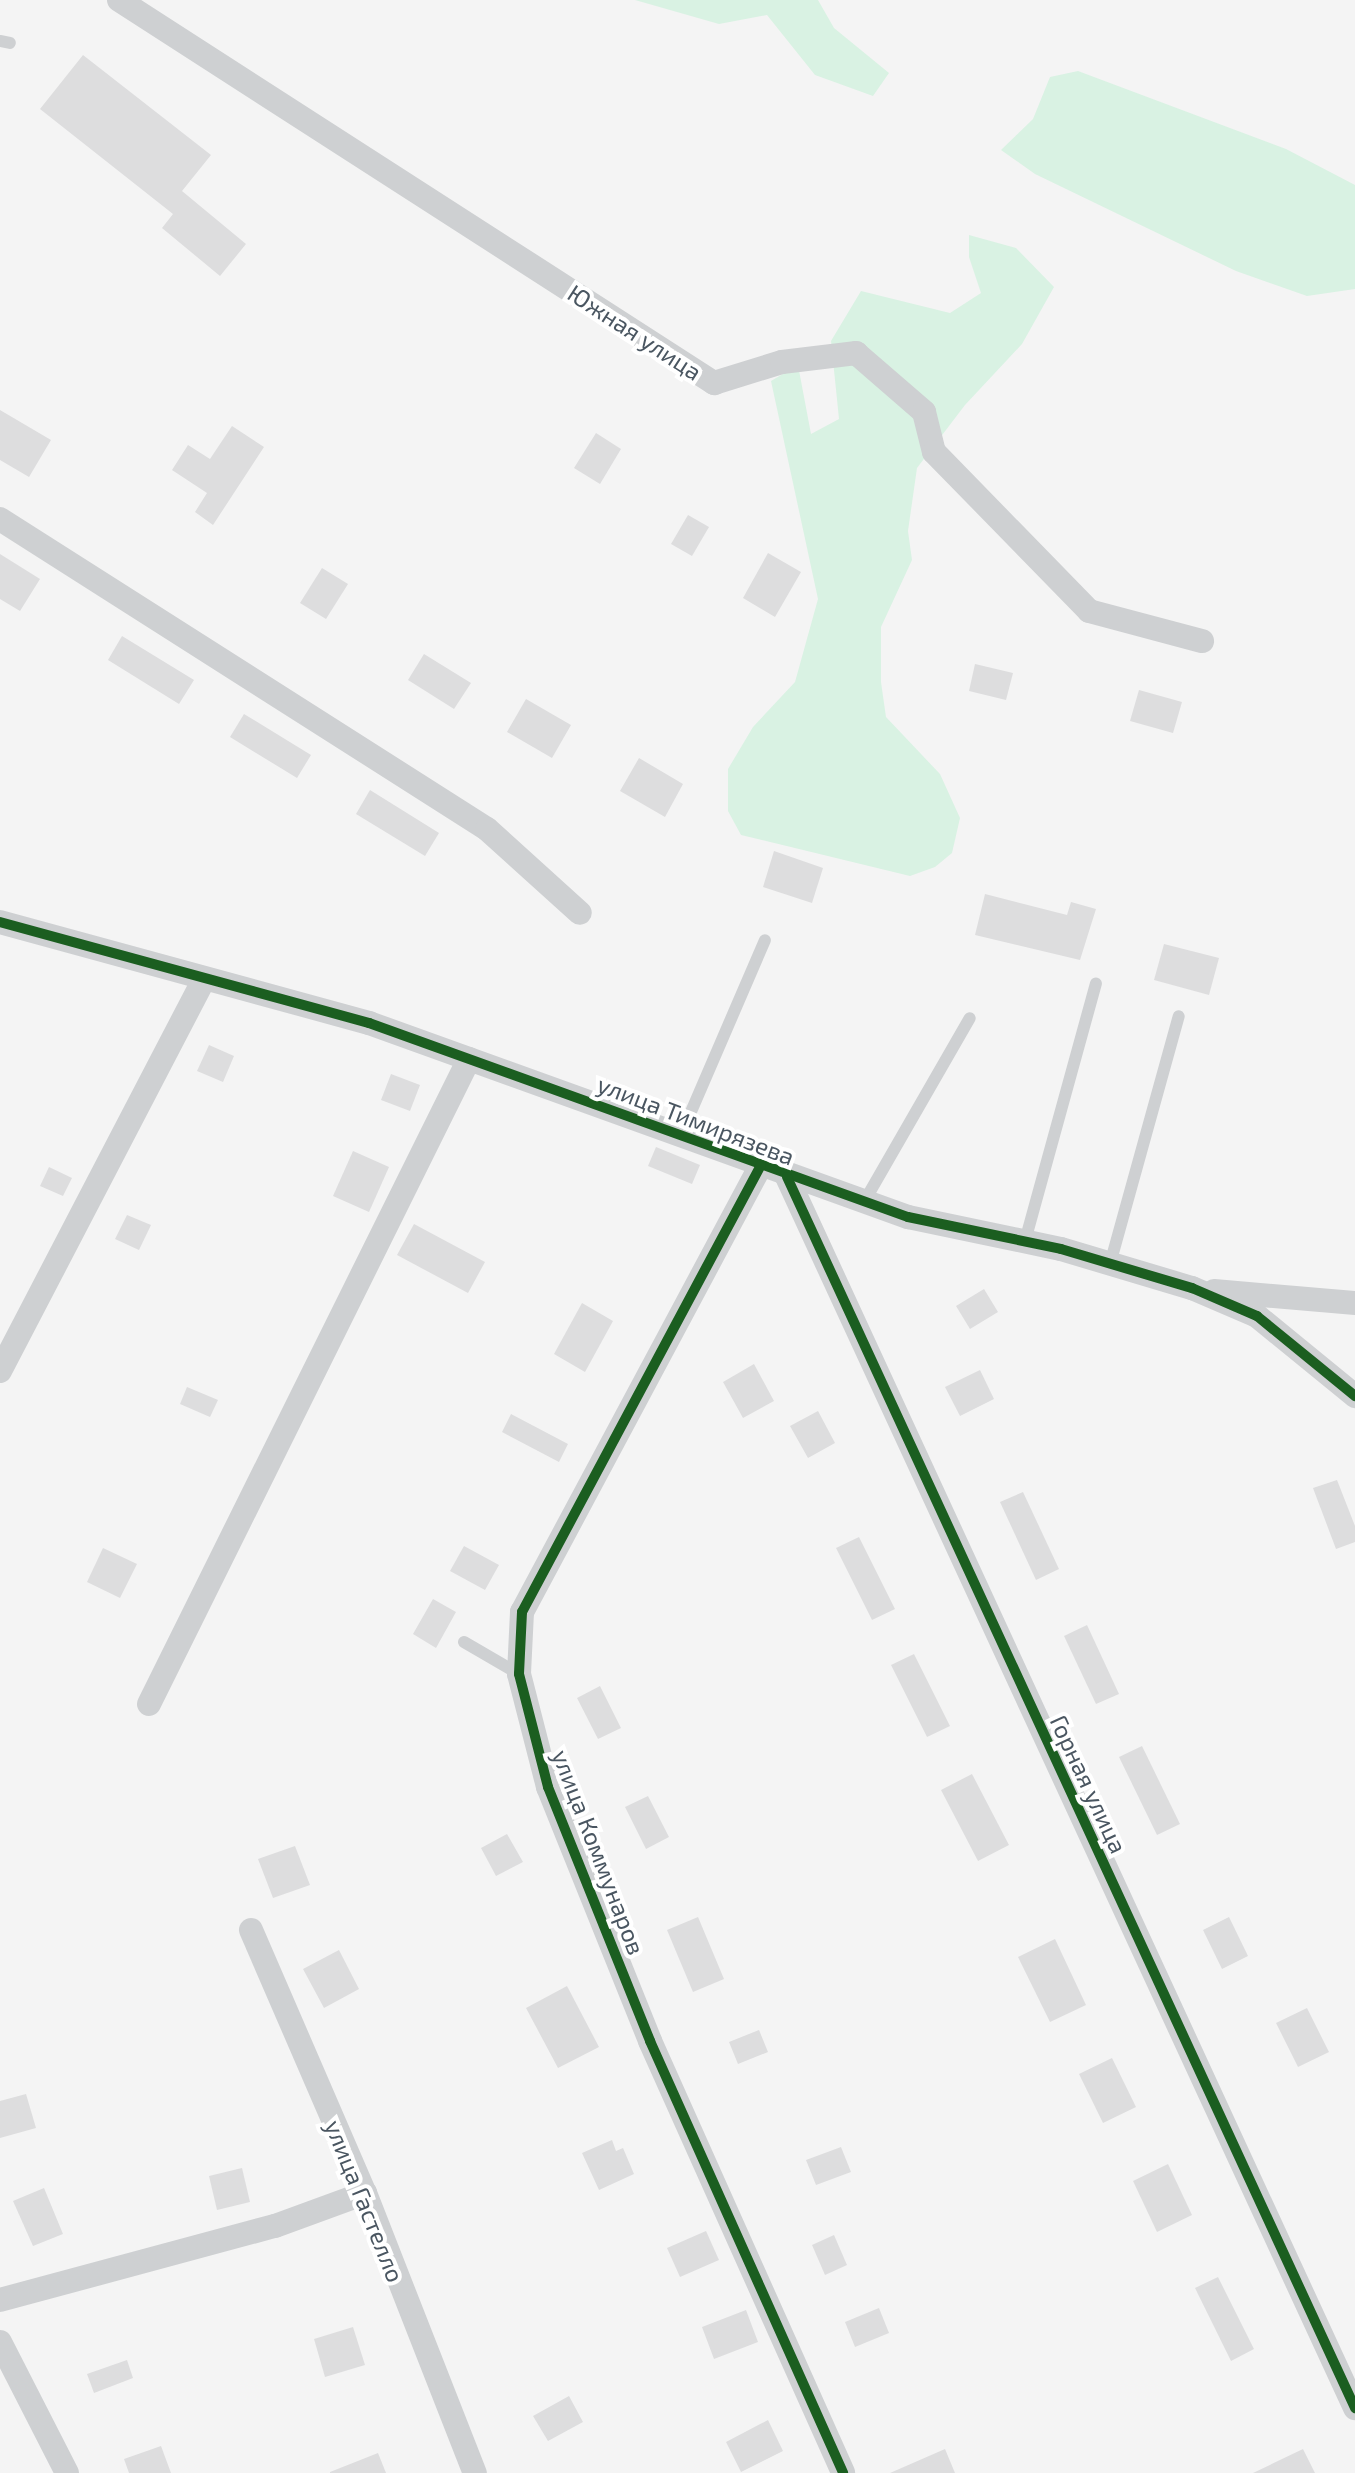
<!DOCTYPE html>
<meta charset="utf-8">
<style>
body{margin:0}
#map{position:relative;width:1355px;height:2473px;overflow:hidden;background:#f4f4f4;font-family:"Exo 2",sans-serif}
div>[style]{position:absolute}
.green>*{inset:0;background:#d9f2e3}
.building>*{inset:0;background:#ddddde}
.service>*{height:12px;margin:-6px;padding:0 6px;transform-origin:6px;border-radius:6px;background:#ced0d2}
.minor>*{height:24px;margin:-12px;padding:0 12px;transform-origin:12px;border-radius:12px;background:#ced0d2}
.cycleway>*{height:10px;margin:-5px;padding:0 5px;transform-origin:5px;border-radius:5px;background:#1b5e20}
span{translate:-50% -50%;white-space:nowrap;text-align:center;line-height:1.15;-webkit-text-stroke:8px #fff;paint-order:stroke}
.street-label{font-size:24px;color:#4a5661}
</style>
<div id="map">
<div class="green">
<i style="clip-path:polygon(635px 0,818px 0,834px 28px,889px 73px,873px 96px,815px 75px,767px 15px,719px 24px)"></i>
<i style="clip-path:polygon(1078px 71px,1286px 149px,1355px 185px,1355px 289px,1307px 296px,1236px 271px,1035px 174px,1001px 150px,1033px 119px,1050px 77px)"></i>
<i style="clip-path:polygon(969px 235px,1016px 248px,1054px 287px,1022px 344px,965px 405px,917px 468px,908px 531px,912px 560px,881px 627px,881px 682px,886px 717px,940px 774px,960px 818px,952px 853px,935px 867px,910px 876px,741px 835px,728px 811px,728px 769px,753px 727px,795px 682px,818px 599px,771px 381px,798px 365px,811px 434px,839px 419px,831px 341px,861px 291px,950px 313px,981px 293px,969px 257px)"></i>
</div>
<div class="building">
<i style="clip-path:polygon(83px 55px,211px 155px,182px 191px,246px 244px,220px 276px,162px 228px,173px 214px,40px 109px)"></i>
<i style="clip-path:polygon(0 410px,51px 440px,29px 477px,0 460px)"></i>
<i style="clip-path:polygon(232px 426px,264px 447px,213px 525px,195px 512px,207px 493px,172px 470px,188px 445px,210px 459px)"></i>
<i style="clip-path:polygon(596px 433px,621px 449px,600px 484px,574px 468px)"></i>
<i style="clip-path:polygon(688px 515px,709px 527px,692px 556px,671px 544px)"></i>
<i style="clip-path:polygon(768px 553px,801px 572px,775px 617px,743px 598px)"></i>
<i style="clip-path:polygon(0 554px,40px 579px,20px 611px,0 599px)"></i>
<i style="clip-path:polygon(322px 568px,348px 584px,326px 619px,300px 603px)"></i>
<i style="clip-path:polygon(122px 636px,194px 680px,179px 704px,108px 660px)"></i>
<i style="clip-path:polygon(424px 654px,471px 683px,454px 709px,408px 680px)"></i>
<i style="clip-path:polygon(975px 664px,1013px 673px,1006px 700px,969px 691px)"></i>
<i style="clip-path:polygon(1139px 690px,1182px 702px,1173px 733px,1130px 721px)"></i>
<i style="clip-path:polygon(526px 699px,571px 725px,552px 758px,507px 732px)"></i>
<i style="clip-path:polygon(244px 714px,311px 755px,297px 778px,230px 737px)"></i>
<i style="clip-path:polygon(639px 758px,683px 784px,665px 817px,620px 791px)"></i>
<i style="clip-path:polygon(370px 790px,439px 833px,425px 856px,356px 814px)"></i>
<i style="clip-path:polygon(774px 851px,823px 868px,812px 903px,763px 887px)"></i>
<i style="clip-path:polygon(985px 894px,1067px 915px,1071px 902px,1096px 909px,1080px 960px,975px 935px)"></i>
<i style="clip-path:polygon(1164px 944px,1219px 958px,1209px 995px,1154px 980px)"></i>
<i style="clip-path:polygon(209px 1045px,234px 1056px,223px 1082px,197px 1071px)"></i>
<i style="clip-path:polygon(391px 1074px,420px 1085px,410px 1111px,381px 1100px)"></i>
<i style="clip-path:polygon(656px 1147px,700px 1165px,692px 1184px,648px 1166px)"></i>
<i style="clip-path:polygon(353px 1151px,389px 1167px,369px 1212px,333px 1196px)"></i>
<i style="clip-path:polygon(49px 1167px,72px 1178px,63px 1196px,40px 1186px)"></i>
<i style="clip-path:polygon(127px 1215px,151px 1225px,139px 1250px,115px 1239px)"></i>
<i style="clip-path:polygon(414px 1224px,485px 1262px,468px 1293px,397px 1255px)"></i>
<i style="clip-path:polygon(984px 1289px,998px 1312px,970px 1329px,956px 1306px)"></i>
<i style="clip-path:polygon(582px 1303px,613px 1321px,585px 1372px,554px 1354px)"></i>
<i style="clip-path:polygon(754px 1364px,774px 1401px,743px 1418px,723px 1382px)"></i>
<i style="clip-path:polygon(980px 1370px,994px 1399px,960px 1416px,945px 1387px)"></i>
<i style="clip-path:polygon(187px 1387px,218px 1400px,210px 1417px,180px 1404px)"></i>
<i style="clip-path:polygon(818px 1411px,835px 1443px,808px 1458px,790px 1426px)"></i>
<i style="clip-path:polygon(511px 1414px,568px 1444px,559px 1462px,502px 1432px)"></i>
<i style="clip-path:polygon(1337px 1480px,1355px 1526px,1355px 1542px,1336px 1549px,1313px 1488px)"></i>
<i style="clip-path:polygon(1023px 1492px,1059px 1569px,1036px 1580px,1000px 1502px)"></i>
<i style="clip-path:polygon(859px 1537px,895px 1609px,872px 1620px,836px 1548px)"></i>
<i style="clip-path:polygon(464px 1546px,499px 1565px,485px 1590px,450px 1571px)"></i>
<i style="clip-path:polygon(103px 1548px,137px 1564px,120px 1598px,87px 1582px)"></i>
<i style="clip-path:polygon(433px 1599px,456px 1612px,436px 1648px,413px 1634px)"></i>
<i style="clip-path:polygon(1087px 1625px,1119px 1694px,1096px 1704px,1064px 1636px)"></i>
<i style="clip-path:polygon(914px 1654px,950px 1726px,927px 1737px,891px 1665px)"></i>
<i style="clip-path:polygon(600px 1686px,621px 1728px,598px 1739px,577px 1698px)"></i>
<i style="clip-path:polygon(1142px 1746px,1180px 1824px,1157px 1835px,1119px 1757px)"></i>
<i style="clip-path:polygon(972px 1774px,1009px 1845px,978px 1861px,941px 1790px)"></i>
<i style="clip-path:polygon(648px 1796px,669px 1837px,646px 1849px,625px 1807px)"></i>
<i style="clip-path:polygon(507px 1834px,523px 1862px,496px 1876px,481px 1848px)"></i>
<i style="clip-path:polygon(295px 1846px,310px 1885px,273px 1898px,258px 1859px)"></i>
<i style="clip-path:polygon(698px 1917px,724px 1979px,693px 1992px,667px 1930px)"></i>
<i style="clip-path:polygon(1229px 1917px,1248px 1956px,1222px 1969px,1203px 1930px)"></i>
<i style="clip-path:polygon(1055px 1939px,1086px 2005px,1050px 2022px,1018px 1957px)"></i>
<i style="clip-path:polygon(339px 1950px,359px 1989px,324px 2008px,303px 1969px)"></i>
<i style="clip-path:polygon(567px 1986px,599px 2047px,558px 2068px,526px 2008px)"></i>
<i style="clip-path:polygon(1307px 2008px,1329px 2052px,1298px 2067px,1276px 2023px)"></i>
<i style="clip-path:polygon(759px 2030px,768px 2052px,738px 2064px,729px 2042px)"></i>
<i style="clip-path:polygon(1112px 2058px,1136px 2107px,1103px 2123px,1079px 2074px)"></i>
<i style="clip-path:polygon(26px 2094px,36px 2128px,0 2138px,0 2101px)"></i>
<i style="clip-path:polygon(612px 2140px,616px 2151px,623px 2148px,634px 2174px,599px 2190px,582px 2153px)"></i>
<i style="clip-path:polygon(841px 2147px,851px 2172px,816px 2185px,806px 2160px)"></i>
<i style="clip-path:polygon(1168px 2164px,1192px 2215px,1157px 2232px,1133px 2181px)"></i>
<i style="clip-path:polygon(242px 2168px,250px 2202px,217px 2210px,209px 2176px)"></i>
<i style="clip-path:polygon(44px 2188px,63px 2234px,33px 2246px,13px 2201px)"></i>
<i style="clip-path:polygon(706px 2231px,719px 2260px,680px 2277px,667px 2248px)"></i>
<i style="clip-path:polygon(834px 2235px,847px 2265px,825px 2275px,812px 2245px)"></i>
<i style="clip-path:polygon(1218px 2277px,1254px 2349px,1231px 2361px,1195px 2288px)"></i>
<i style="clip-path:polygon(879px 2308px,889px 2333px,855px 2347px,845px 2322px)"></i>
<i style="clip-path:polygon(746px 2310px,758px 2342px,714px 2359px,702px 2327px)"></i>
<i style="clip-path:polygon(353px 2327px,365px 2365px,325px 2377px,314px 2339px)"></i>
<i style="clip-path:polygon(127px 2360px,133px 2378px,94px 2393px,87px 2374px)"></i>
<i style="clip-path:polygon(569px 2396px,583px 2422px,548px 2441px,533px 2416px)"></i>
<i style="clip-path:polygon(768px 2420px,783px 2451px,741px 2472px,726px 2442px)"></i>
<i style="clip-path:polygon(161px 2446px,171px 2473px,129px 2473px,124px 2459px)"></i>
<i style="clip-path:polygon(945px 2449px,955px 2473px,890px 2473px)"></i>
<i style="clip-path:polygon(1303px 2449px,1315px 2473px,1253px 2473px)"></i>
<i style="clip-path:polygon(378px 2453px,386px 2473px,330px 2473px,330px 2472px)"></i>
</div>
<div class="service">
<i style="left:0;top:41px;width:10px;rotate:11deg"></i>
<i style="left:681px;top:1135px;width:212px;rotate:-66.7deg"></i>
<i style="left:864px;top:1202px;width:212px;rotate:-60.1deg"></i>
<i style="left:1025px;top:1241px;width:267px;rotate:-74.6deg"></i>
<i style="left:1110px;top:1264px;width:257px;rotate:-74.5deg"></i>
<i style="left:464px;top:1642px;width:64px;rotate:30.2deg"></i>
</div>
<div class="minor">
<i style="left:119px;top:0;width:708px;rotate:32.77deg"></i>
<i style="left:714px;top:383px;width:71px;rotate:-17.2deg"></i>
<i style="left:782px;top:362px;width:75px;rotate:-6.9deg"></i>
<i style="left:856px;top:353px;width:90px;rotate:40.9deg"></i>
<i style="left:924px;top:412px;width:41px;rotate:76deg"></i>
<i style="left:934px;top:452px;width:222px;rotate:45.7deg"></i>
<i style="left:1089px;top:611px;width:117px;rotate:14.9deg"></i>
<i style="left:0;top:519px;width:577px;rotate:32.48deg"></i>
<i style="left:487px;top:829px;width:125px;rotate:42.1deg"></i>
<i style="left:0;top:922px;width:383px;rotate:15.3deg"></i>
<i style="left:369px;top:1023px;width:573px;rotate:19.8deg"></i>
<i style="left:908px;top:1217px;width:156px;rotate:11.8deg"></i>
<i style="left:1061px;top:1249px;width:137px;rotate:16.6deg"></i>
<i style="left:1192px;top:1288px;width:71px;rotate:23.3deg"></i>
<i style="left:1257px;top:1316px;width:127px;rotate:39.2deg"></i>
<i style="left:761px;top:1165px;width:507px;rotate:118.13deg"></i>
<i style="left:522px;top:1612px;width:62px;rotate:92.8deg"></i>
<i style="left:519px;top:1674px;width:117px;rotate:75.6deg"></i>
<i style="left:548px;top:1787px;width:274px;rotate:68.1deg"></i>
<i style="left:650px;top:2041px;width:473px;rotate:65.9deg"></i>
<i style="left:787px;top:1177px;width:1356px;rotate:65.23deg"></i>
<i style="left:1214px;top:1291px;width:142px;rotate:4.9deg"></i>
<i style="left:0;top:1371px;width:442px;rotate:-62.5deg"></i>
<i style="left:149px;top:1704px;width:720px;rotate:-63.61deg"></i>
<i style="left:251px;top:1930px;width:287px;rotate:66.6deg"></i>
<i style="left:365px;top:2193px;width:301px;rotate:68.6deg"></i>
<i style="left:0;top:2300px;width:285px;rotate:-15.1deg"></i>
<i style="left:275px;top:2226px;width:96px;rotate:-20.1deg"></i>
<i style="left:0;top:2342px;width:147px;rotate:62.9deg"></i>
</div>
<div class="cycleway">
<i style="left:0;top:922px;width:383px;rotate:15.3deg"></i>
<i style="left:369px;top:1023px;width:573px;rotate:19.8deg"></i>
<i style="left:908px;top:1217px;width:156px;rotate:11.8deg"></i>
<i style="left:1061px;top:1249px;width:137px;rotate:16.6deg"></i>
<i style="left:1192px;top:1288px;width:71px;rotate:23.3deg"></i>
<i style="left:1257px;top:1316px;width:127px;rotate:39.2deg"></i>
<i style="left:761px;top:1165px;width:507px;rotate:118.13deg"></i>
<i style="left:522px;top:1612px;width:62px;rotate:92.8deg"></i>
<i style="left:519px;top:1674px;width:117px;rotate:75.6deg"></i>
<i style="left:548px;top:1787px;width:274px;rotate:68.1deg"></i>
<i style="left:650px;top:2041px;width:473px;rotate:65.9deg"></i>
<i style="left:787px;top:1177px;width:1356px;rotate:65.23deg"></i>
</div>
<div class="street-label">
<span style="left:635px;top:332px;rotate:33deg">Южная улица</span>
<span style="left:696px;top:1120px;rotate:21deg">улица Тимирязева</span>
<span style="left:1089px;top:1784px;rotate:65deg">Горная улица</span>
<span style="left:599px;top:1852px;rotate:69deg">улица Коммунаров</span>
<span style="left:365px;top:2201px;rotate:68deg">улица Гастелло</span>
</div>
</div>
